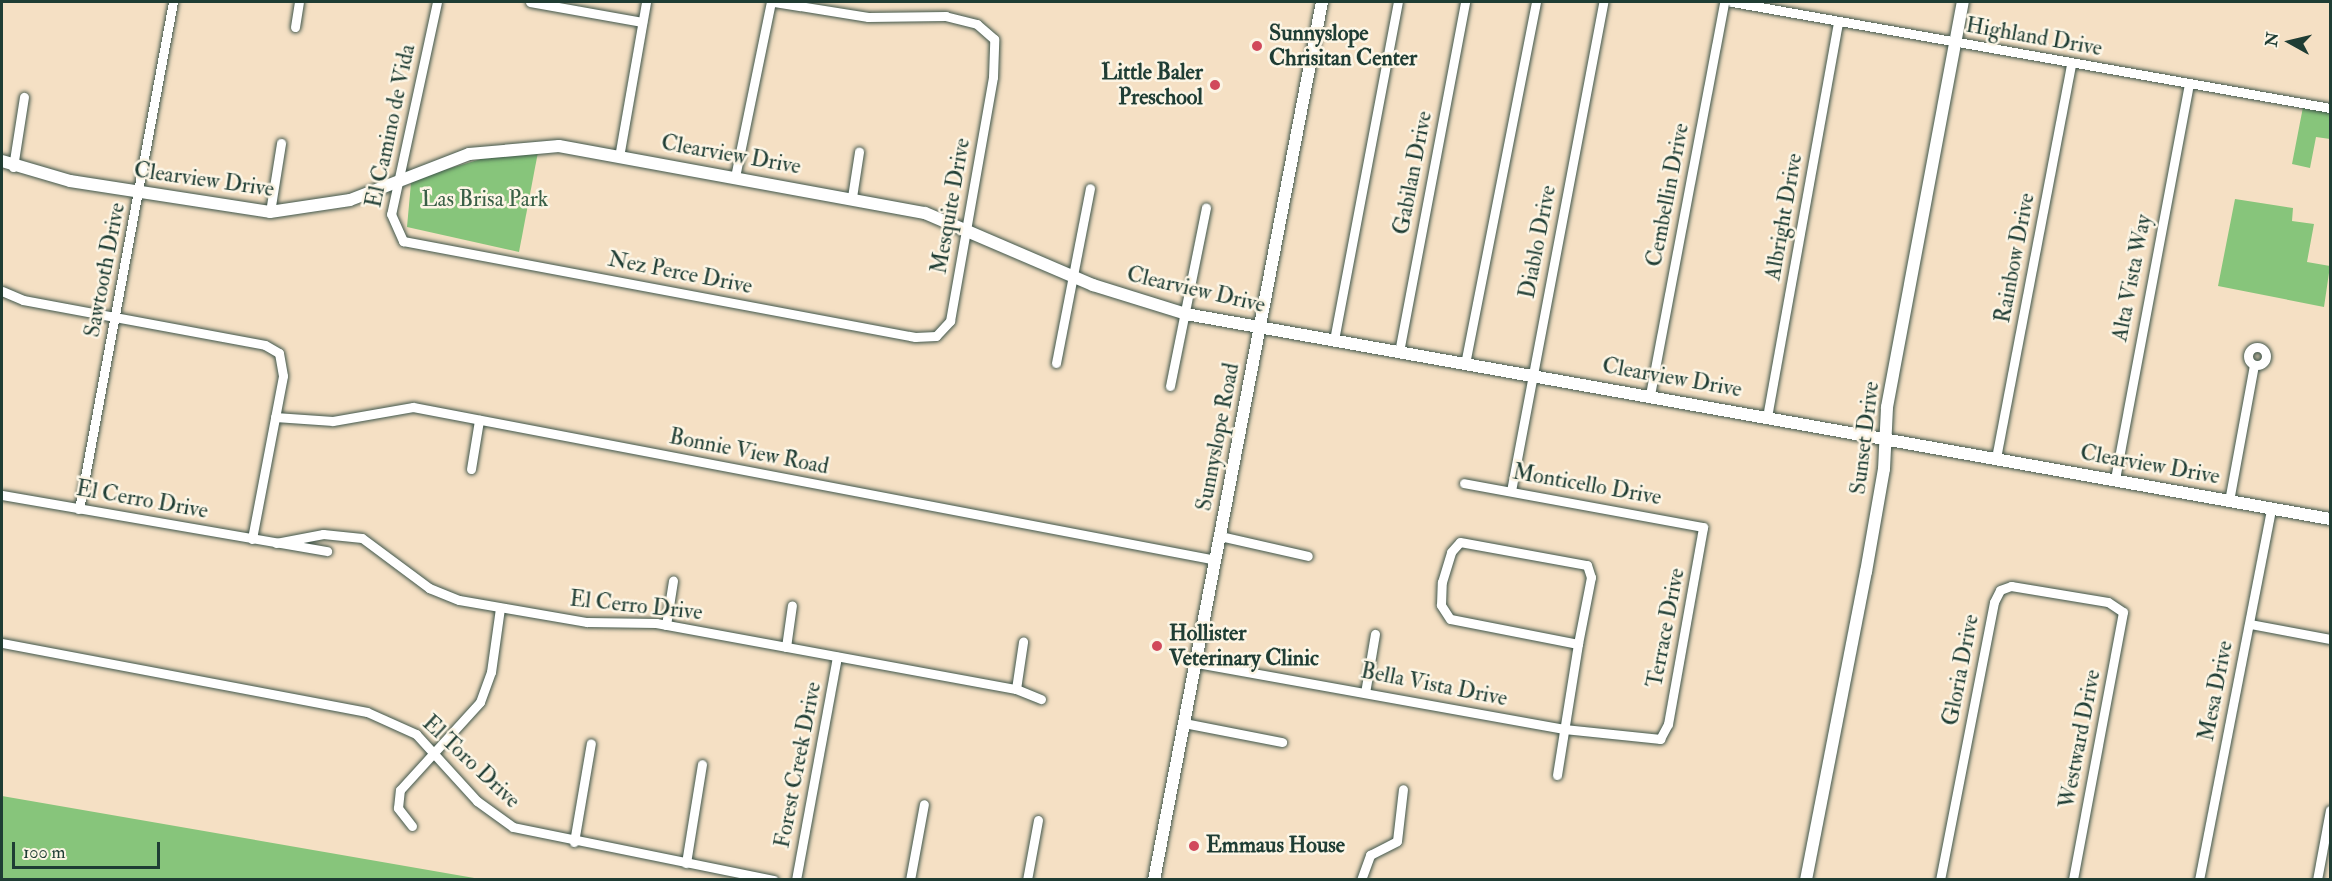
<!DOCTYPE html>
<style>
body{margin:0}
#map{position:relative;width:2332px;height:881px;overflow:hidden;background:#f5e0c4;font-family:"IM FELL Double Pica",serif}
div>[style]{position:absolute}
.green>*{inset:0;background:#87c57b}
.roads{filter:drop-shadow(0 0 2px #3f554a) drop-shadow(0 0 2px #3f554a)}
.minor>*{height:9px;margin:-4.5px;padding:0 4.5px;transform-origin:4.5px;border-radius:4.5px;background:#fff}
.minor>.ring{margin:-4.5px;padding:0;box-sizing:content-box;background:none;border:9px solid #fff;border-radius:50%}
.tertiary>*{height:12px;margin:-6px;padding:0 6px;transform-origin:6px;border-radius:6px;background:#fff}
.dots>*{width:16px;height:16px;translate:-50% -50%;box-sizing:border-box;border:3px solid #fcf5e5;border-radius:50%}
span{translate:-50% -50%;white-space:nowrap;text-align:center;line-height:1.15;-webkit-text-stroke:5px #fcf5e5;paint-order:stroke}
.poi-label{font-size:22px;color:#1f3d34;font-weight:700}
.left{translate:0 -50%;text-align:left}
.right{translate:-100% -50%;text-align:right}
.street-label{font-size:22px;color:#1f3d34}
.park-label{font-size:22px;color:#395f46}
.frame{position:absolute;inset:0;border:3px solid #1f3d34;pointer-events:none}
.north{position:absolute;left:2260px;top:12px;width:60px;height:60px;-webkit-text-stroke:4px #fcf5e5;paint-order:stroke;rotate:278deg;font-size:16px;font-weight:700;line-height:24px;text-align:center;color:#1f3d34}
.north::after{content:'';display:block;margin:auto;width:21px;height:27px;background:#1f3d34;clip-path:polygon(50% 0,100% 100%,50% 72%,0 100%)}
.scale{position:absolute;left:12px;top:842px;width:148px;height:27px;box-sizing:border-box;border:3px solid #1f3d34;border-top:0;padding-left:8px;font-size:18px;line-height:21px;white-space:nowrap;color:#1f3d34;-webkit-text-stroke:4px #fcf5e5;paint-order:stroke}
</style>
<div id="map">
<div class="green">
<i style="clip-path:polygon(2303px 107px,2330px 112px,2330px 139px,2316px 137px,2310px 168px,2292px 164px)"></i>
<i style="clip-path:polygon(512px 150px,538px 152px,519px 252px,407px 227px,411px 183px,417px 178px)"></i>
<i style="clip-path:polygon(2235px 199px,2293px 208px,2292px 221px,2314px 224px,2307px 262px,2330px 266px,2324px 307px,2218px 286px)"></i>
<i style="clip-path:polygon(2px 796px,480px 879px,2px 879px)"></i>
</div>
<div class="roads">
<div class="minor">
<i style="left:437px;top:2px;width:217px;rotate:102.2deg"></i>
<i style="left:391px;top:214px;width:30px;rotate:66deg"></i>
<i style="left:403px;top:241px;width:521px;rotate:10.62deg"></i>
<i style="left:915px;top:337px;width:21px;rotate:-3deg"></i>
<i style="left:936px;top:336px;width:21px;rotate:-47deg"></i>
<i style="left:950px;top:321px;width:248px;rotate:-80deg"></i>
<i style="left:993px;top:77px;width:38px;rotate:-88deg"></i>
<i style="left:994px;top:39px;width:23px;rotate:-139deg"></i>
<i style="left:977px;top:24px;width:32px;rotate:-166deg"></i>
<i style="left:946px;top:16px;width:78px;rotate:179.3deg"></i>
<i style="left:868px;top:17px;width:95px;rotate:-170.9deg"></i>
<i style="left:530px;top:2px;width:114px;rotate:10.1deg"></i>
<i style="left:1732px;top:2px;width:607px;rotate:10.05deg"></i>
<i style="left:295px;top:27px;width:25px;rotate:-81deg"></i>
<i style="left:619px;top:157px;width:157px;rotate:-80.1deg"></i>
<i style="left:13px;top:167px;width:71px;rotate:-81.1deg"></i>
<i style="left:735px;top:177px;width:179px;rotate:-78.4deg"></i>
<i style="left:852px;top:197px;width:46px;rotate:-81.2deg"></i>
<i style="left:270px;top:212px;width:70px;rotate:-80.9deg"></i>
<i style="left:2px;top:291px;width:23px;rotate:23deg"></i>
<i style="left:23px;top:300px;width:246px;rotate:10.5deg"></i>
<i style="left:265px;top:345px;width:16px;rotate:30deg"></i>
<i style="left:279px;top:353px;width:23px;rotate:80deg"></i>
<i style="left:283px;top:376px;width:166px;rotate:100.8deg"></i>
<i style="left:1334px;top:340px;width:344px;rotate:-79.3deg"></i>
<i class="ring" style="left:2248px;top:347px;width:9px;height:9px"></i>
<i style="left:1399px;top:352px;width:356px;rotate:-79.3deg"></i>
<i style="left:1056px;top:363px;width:178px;rotate:-79deg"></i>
<i style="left:1465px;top:364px;width:369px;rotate:-78.9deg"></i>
<i style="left:1170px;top:386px;width:182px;rotate:-78.6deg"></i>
<i style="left:1650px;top:395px;width:400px;rotate:-79.3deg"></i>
<i style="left:275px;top:417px;width:58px;rotate:3.9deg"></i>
<i style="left:333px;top:421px;width:81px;rotate:-9.9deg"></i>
<i style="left:413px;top:407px;width:817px;rotate:10.79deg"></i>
<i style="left:1767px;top:417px;width:400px;rotate:-79.8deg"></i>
<i style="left:1996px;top:458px;width:401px;rotate:-79.2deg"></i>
<i style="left:471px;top:469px;width:50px;rotate:-80.7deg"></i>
<i style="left:2115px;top:479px;width:402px;rotate:-79.4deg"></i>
<i style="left:1511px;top:491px;width:498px;rotate:-79.3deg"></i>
<i style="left:2px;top:495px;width:330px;rotate:9.8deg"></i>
<i style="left:2229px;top:501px;width:138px;rotate:-79.6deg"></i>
<i style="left:79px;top:509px;width:516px;rotate:-79.5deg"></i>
<i style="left:1220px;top:536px;width:90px;rotate:12.8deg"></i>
<i style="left:1460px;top:542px;width:129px;rotate:10.3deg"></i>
<i style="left:1587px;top:565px;width:13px;rotate:72deg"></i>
<i style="left:1591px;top:577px;width:68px;rotate:101deg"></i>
<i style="left:1578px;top:644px;width:130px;rotate:-168.9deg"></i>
<i style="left:1450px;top:619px;width:17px;rotate:-123deg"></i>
<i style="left:1441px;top:605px;width:23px;rotate:-88deg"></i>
<i style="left:1442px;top:582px;width:31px;rotate:-73deg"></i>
<i style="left:1451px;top:552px;width:13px;rotate:-48deg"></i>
<i style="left:276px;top:543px;width:48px;rotate:-10.8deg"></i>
<i style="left:323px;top:534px;width:39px;rotate:6deg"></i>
<i style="left:362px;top:538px;width:84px;rotate:36.7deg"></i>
<i style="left:429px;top:588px;width:32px;rotate:22deg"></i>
<i style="left:459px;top:600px;width:130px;rotate:9.8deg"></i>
<i style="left:587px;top:622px;width:69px;rotate:0.8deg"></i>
<i style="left:656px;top:623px;width:366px;rotate:10.4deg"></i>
<i style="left:1016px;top:689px;width:27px;rotate:22deg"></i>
<i style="left:2250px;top:624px;width:81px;rotate:10.6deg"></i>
<i style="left:666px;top:625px;width:45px;rotate:-81deg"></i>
<i style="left:2px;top:643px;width:371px;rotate:10.7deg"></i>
<i style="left:367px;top:712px;width:54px;rotate:24.2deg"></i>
<i style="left:416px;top:734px;width:91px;rotate:47.7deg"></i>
<i style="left:477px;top:801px;width:44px;rotate:35.8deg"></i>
<i style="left:513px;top:827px;width:266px;rotate:11.5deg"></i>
<i style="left:786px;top:647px;width:42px;rotate:-81.9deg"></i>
<i style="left:1197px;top:663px;width:373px;rotate:10.2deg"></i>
<i style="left:1564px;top:729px;width:97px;rotate:5.9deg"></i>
<i style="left:1660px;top:739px;width:17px;rotate:-62deg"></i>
<i style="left:1668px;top:724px;width:200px;rotate:-79.9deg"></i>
<i style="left:1703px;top:527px;width:243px;rotate:-169.6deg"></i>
<i style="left:1016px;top:689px;width:48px;rotate:-81.5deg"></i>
<i style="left:1365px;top:693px;width:60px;rotate:-80.4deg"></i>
<i style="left:1184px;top:723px;width:100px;rotate:11deg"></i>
<i style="left:1557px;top:775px;width:133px;rotate:-80.9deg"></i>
<i style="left:412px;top:826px;width:23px;rotate:-128deg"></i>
<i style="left:398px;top:808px;width:18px;rotate:-84deg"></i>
<i style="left:400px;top:790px;width:119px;rotate:-47.7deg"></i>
<i style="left:480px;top:702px;width:32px;rotate:-70deg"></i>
<i style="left:491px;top:672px;width:65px;rotate:-82deg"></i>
<i style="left:574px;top:842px;width:100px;rotate:-80.3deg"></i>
<i style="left:686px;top:863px;width:100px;rotate:-80.8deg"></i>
<i style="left:796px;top:880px;width:227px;rotate:-79.6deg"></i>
<i style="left:910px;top:880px;width:77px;rotate:-79.6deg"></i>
<i style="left:1027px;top:880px;width:61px;rotate:-79.6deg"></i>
<i style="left:1361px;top:880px;width:27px;rotate:-70deg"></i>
<i style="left:1370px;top:855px;width:30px;rotate:-27deg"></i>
<i style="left:1397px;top:841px;width:52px;rotate:-83.4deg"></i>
<i style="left:1940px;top:880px;width:283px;rotate:-79deg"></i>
<i style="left:1994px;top:602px;width:13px;rotate:-63deg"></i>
<i style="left:2000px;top:590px;width:12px;rotate:-20deg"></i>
<i style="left:2011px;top:586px;width:98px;rotate:9.4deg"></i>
<i style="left:2108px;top:602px;width:18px;rotate:34deg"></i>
<i style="left:2123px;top:612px;width:273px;rotate:100.6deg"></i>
<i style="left:2199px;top:880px;width:378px;rotate:-79deg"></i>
<i style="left:2317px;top:880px;width:71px;rotate:-79.5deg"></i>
</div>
<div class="tertiary">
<i style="left:2px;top:161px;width:71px;rotate:16.4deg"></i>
<i style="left:70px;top:181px;width:202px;rotate:8.8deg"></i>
<i style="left:270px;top:212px;width:81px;rotate:-8.5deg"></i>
<i style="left:350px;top:200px;width:128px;rotate:-21.1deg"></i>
<i style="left:469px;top:154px;width:90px;rotate:-5.1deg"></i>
<i style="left:559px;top:146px;width:372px;rotate:10.4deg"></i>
<i style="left:925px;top:213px;width:183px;rotate:23.2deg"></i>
<i style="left:1093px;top:285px;width:97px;rotate:17.3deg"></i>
<i style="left:1186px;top:314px;width:1162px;rotate:10.16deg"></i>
<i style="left:1154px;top:880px;width:894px;rotate:-79.17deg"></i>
<i style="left:1806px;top:880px;width:314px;rotate:-79deg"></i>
<i style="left:1866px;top:572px;width:105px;rotate:-80.1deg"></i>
<i style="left:1884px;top:469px;width:62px;rotate:-87.2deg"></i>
<i style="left:1887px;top:407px;width:412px;rotate:-79.4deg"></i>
</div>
</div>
<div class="dots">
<i style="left:1257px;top:46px;background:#d1495b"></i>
<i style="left:1215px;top:85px;background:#d1495b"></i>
<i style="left:1157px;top:646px;background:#d1495b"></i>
<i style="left:1194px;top:846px;background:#d1495b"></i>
</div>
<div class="poi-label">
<span class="left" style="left:1269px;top:46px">Sunnyslope<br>Chrisitan Center</span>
<span class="right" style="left:1203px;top:85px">Little Baler<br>Preschool</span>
<span class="left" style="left:1169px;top:646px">Hollister<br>Veterinary Clinic</span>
<span class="left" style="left:1206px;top:846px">Emmaus House</span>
</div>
<div class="street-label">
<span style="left:2034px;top:37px;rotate:10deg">Highland Drive</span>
<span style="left:391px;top:126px;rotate:-78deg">El Camino de Vida</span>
<span style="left:731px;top:155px;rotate:10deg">Clearview Drive</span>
<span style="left:1413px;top:173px;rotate:-79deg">Gabilan Drive</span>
<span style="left:204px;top:180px;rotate:8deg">Clearview Drive</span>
<span style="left:1668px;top:195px;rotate:-79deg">Cembellin Drive</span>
<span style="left:951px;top:206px;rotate:-80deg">Mesquite Drive</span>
<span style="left:1784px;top:217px;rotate:-80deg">Albright Drive</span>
<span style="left:1538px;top:242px;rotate:-79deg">Diablo Drive</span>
<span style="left:2015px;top:258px;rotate:-79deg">Rainbow Drive</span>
<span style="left:105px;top:270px;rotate:-79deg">Sawtooth Drive</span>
<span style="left:680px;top:273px;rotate:11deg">Nez Perce Drive</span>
<span style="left:2132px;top:278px;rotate:-79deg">Alta Vista Way</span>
<span style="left:1196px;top:290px;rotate:13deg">Clearview Drive</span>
<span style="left:1672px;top:378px;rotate:10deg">Clearview Drive</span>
<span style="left:1218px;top:437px;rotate:-79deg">Sunnyslope Road</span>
<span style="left:1865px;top:438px;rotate:-83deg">Sunset Drive</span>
<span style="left:749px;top:452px;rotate:11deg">Bonnie View Road</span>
<span style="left:2150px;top:465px;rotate:10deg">Clearview Drive</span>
<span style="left:1587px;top:485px;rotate:10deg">Monticello Drive</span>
<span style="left:142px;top:500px;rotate:10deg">El Cerro Drive</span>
<span style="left:636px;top:606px;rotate:6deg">El Cerro Drive</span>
<span style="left:1666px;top:628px;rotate:-79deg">Terrace Drive</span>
<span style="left:1961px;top:670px;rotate:-79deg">Gloria Drive</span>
<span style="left:1434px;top:685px;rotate:11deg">Bella Vista Drive</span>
<span style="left:2216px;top:691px;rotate:-79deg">Mesa Drive</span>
<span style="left:2080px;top:739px;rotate:-79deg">Westward Drive</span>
<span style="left:471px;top:762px;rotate:43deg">El Toro Drive</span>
<span style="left:798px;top:765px;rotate:-79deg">Forest Creek Drive</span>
</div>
<div class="park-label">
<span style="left:485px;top:200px">Las Brisa Park</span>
</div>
<div class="frame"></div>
<div class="north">N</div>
<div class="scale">100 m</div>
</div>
